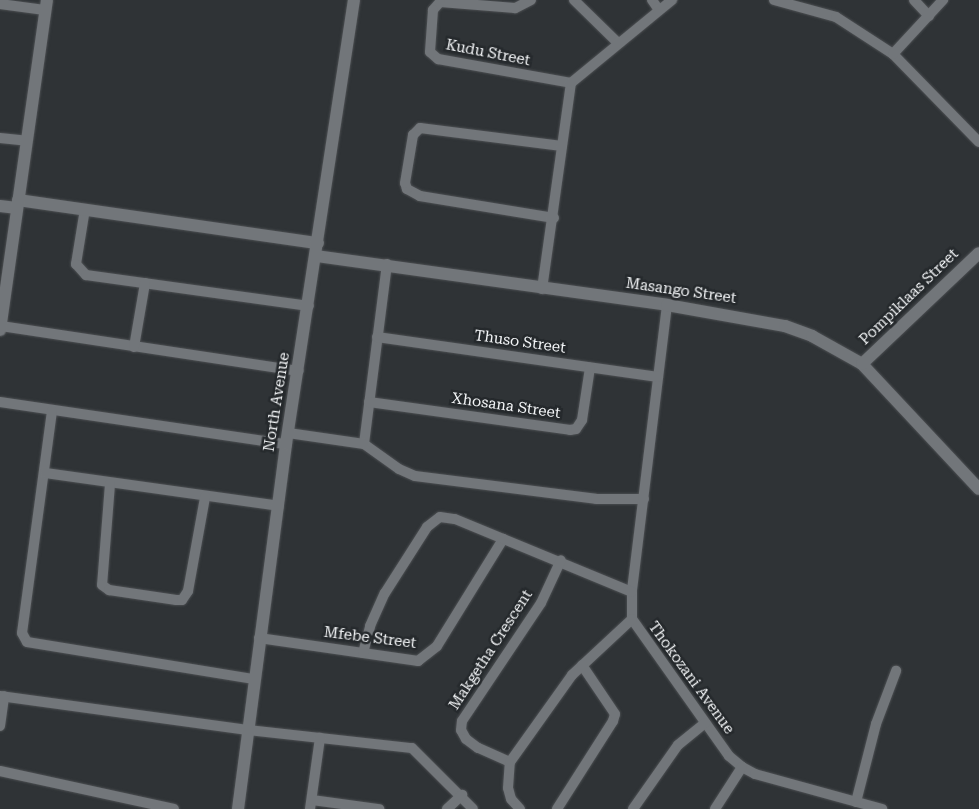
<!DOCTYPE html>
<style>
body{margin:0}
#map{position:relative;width:979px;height:809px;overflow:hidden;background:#2f3336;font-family:"Roboto Serif",serif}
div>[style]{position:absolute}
.roads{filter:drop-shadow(0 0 1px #4c4f52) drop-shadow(0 0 1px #4c4f52)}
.minor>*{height:10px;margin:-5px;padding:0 5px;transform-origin:5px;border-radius:5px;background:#72767a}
.tertiary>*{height:12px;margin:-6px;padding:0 6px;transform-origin:6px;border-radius:6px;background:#72767a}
span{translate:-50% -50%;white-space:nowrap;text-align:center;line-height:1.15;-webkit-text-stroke:5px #25292c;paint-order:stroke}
.street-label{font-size:15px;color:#f3f5f7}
</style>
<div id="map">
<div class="roads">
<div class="minor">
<i style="left:531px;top:0;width:18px;rotate:153deg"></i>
<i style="left:515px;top:8px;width:75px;rotate:-175.4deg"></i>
<i style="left:440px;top:2px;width:11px;rotate:131deg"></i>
<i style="left:433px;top:10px;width:42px;rotate:94.1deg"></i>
<i style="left:430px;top:52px;width:11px;rotate:41deg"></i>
<i style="left:438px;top:59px;width:135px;rotate:10.2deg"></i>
<i style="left:574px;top:0;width:62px;rotate:44.3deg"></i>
<i style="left:652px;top:0;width:12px;rotate:55deg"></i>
<i style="left:774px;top:0;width:64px;rotate:15.3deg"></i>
<i style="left:836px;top:17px;width:68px;rotate:33deg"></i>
<i style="left:893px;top:54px;width:123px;rotate:45.7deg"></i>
<i style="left:914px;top:0;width:22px;rotate:47deg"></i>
<i style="left:0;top:4px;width:45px;rotate:7.6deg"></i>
<i style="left:893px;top:54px;width:74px;rotate:-47.2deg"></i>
<i style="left:0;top:138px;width:27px;rotate:6deg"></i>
<i style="left:85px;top:209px;width:56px;rotate:99.3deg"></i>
<i style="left:76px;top:264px;width:15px;rotate:48deg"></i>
<i style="left:86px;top:275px;width:225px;rotate:7.9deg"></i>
<i style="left:554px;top:218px;width:136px;rotate:-170.7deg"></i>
<i style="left:420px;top:196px;width:15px;rotate:-152deg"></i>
<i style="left:407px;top:189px;width:6px;rotate:-108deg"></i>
<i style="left:405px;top:183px;width:49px;rotate:-80.5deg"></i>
<i style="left:413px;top:135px;width:10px;rotate:-45deg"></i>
<i style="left:420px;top:128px;width:143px;rotate:7.2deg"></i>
<i style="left:387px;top:264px;width:181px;rotate:97.3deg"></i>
<i style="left:364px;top:444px;width:43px;rotate:35.5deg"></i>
<i style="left:399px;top:469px;width:17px;rotate:24deg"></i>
<i style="left:415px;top:476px;width:182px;rotate:7.2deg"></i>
<i style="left:596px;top:499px;width:48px"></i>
<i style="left:542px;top:289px;width:208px;rotate:-82deg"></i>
<i style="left:571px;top:83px;width:131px;rotate:-39.4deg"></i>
<i style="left:667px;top:305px;width:289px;rotate:97deg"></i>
<i style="left:632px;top:592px;width:27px;rotate:90deg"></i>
<i style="left:632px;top:619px;width:168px;rotate:54.7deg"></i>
<i style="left:729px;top:756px;width:17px;rotate:40deg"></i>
<i style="left:742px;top:767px;width:15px;rotate:28deg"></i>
<i style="left:755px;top:774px;width:132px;rotate:15.4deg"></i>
<i style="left:1px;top:326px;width:301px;rotate:8.6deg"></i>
<i style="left:377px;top:337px;width:284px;rotate:8.1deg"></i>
<i style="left:134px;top:347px;width:65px;rotate:-80.2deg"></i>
<i style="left:0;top:402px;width:289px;rotate:8.4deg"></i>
<i style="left:369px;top:402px;width:203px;rotate:7.9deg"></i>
<i style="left:570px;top:430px;width:6px;rotate:-9deg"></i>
<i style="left:576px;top:429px;width:11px;rotate:-56deg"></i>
<i style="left:582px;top:420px;width:53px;rotate:-81.3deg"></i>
<i style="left:52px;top:411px;width:224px;rotate:97.7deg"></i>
<i style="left:22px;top:633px;width:10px;rotate:61deg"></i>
<i style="left:27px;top:642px;width:230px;rotate:9.3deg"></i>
<i style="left:288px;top:433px;width:77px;rotate:8.2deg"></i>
<i style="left:45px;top:473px;width:236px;rotate:8deg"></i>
<i style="left:110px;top:484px;width:101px;rotate:94.5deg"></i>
<i style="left:102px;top:585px;width:9px;rotate:36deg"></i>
<i style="left:109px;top:590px;width:68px;rotate:8.5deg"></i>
<i style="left:176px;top:600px;width:6px"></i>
<i style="left:182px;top:600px;width:11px;rotate:-56deg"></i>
<i style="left:188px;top:591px;width:96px;rotate:-79.7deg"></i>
<i style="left:259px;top:638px;width:161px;rotate:8.2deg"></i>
<i style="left:418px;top:661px;width:24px;rotate:-38deg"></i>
<i style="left:437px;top:646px;width:126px;rotate:-58.3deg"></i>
<i style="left:363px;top:653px;width:28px;rotate:-75deg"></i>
<i style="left:370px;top:626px;width:36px;rotate:-66deg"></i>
<i style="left:385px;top:593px;width:78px;rotate:-57.5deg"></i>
<i style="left:427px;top:527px;width:16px;rotate:-38deg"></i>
<i style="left:440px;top:517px;width:15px;rotate:8deg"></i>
<i style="left:455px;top:519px;width:191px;rotate:22.4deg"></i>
<i style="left:0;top:696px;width:250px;rotate:7.8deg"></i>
<i style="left:248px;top:730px;width:165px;rotate:6.3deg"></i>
<i style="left:412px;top:748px;width:86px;rotate:45deg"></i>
<i style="left:0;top:726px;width:30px;rotate:-82deg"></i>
<i style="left:510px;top:762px;width:35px;rotate:-156deg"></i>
<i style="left:478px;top:748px;width:15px;rotate:-143deg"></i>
<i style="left:466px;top:739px;width:10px;rotate:-119deg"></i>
<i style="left:461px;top:730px;width:9px;rotate:-84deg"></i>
<i style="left:462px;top:721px;width:142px;rotate:-56.2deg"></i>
<i style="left:541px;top:603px;width:47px;rotate:-65.1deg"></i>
<i style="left:0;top:771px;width:178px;rotate:12.3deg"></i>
<i style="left:312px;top:800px;width:68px;rotate:7.7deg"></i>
<i style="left:856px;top:802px;width:81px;rotate:-75.6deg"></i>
<i style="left:876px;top:724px;width:57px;rotate:-69.3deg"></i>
<i style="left:310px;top:809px;width:72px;rotate:-82deg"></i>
<i style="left:447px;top:809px;width:21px;rotate:-43deg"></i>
<i style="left:520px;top:809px;width:13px;rotate:-132deg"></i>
<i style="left:511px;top:799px;width:11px;rotate:-105deg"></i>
<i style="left:508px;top:788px;width:26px;rotate:-86deg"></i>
<i style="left:510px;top:762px;width:107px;rotate:-54.5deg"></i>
<i style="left:572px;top:675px;width:82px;rotate:-43deg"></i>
<i style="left:557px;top:809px;width:104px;rotate:-57.5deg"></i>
<i style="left:613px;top:721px;width:7px;rotate:-74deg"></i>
<i style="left:615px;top:714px;width:59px;rotate:-124deg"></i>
<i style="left:633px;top:809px;width:78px;rotate:-54.9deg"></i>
<i style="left:678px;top:745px;width:35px;rotate:-39deg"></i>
<i style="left:715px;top:809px;width:50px;rotate:-57.3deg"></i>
</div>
<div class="tertiary">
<i style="left:18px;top:200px;width:303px;rotate:8.2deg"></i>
<i style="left:0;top:206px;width:17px;rotate:7deg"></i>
<i style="left:316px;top:256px;width:354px;rotate:7.9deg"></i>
<i style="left:667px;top:305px;width:120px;rotate:10.1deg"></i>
<i style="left:785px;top:326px;width:29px;rotate:20deg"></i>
<i style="left:812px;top:336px;width:57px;rotate:29.2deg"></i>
<i style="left:862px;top:364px;width:171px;rotate:46.9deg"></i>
<i style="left:0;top:330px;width:333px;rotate:-81.9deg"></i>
<i style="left:862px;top:364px;width:161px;rotate:-43.5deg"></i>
<i style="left:238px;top:809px;width:368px;rotate:-82.5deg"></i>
<i style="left:286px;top:444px;width:449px;rotate:-81.3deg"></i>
</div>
</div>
<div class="street-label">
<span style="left:488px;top:53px;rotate:11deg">Kudu Street</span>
<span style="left:681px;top:291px;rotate:8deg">Masango Street</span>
<span style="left:909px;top:297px;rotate:-44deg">Pompiklaas Street</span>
<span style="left:520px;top:342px;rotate:8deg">Thuso Street</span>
<span style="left:277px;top:402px;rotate:-81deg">North Avenue</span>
<span style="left:506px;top:406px;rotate:8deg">Xhosana Street</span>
<span style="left:370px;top:638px;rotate:7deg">Mfebe Street</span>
<span style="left:491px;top:650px;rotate:-57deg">Makgetha Crescent</span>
<span style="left:691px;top:678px;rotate:54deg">Thokozani Avenue</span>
</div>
</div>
